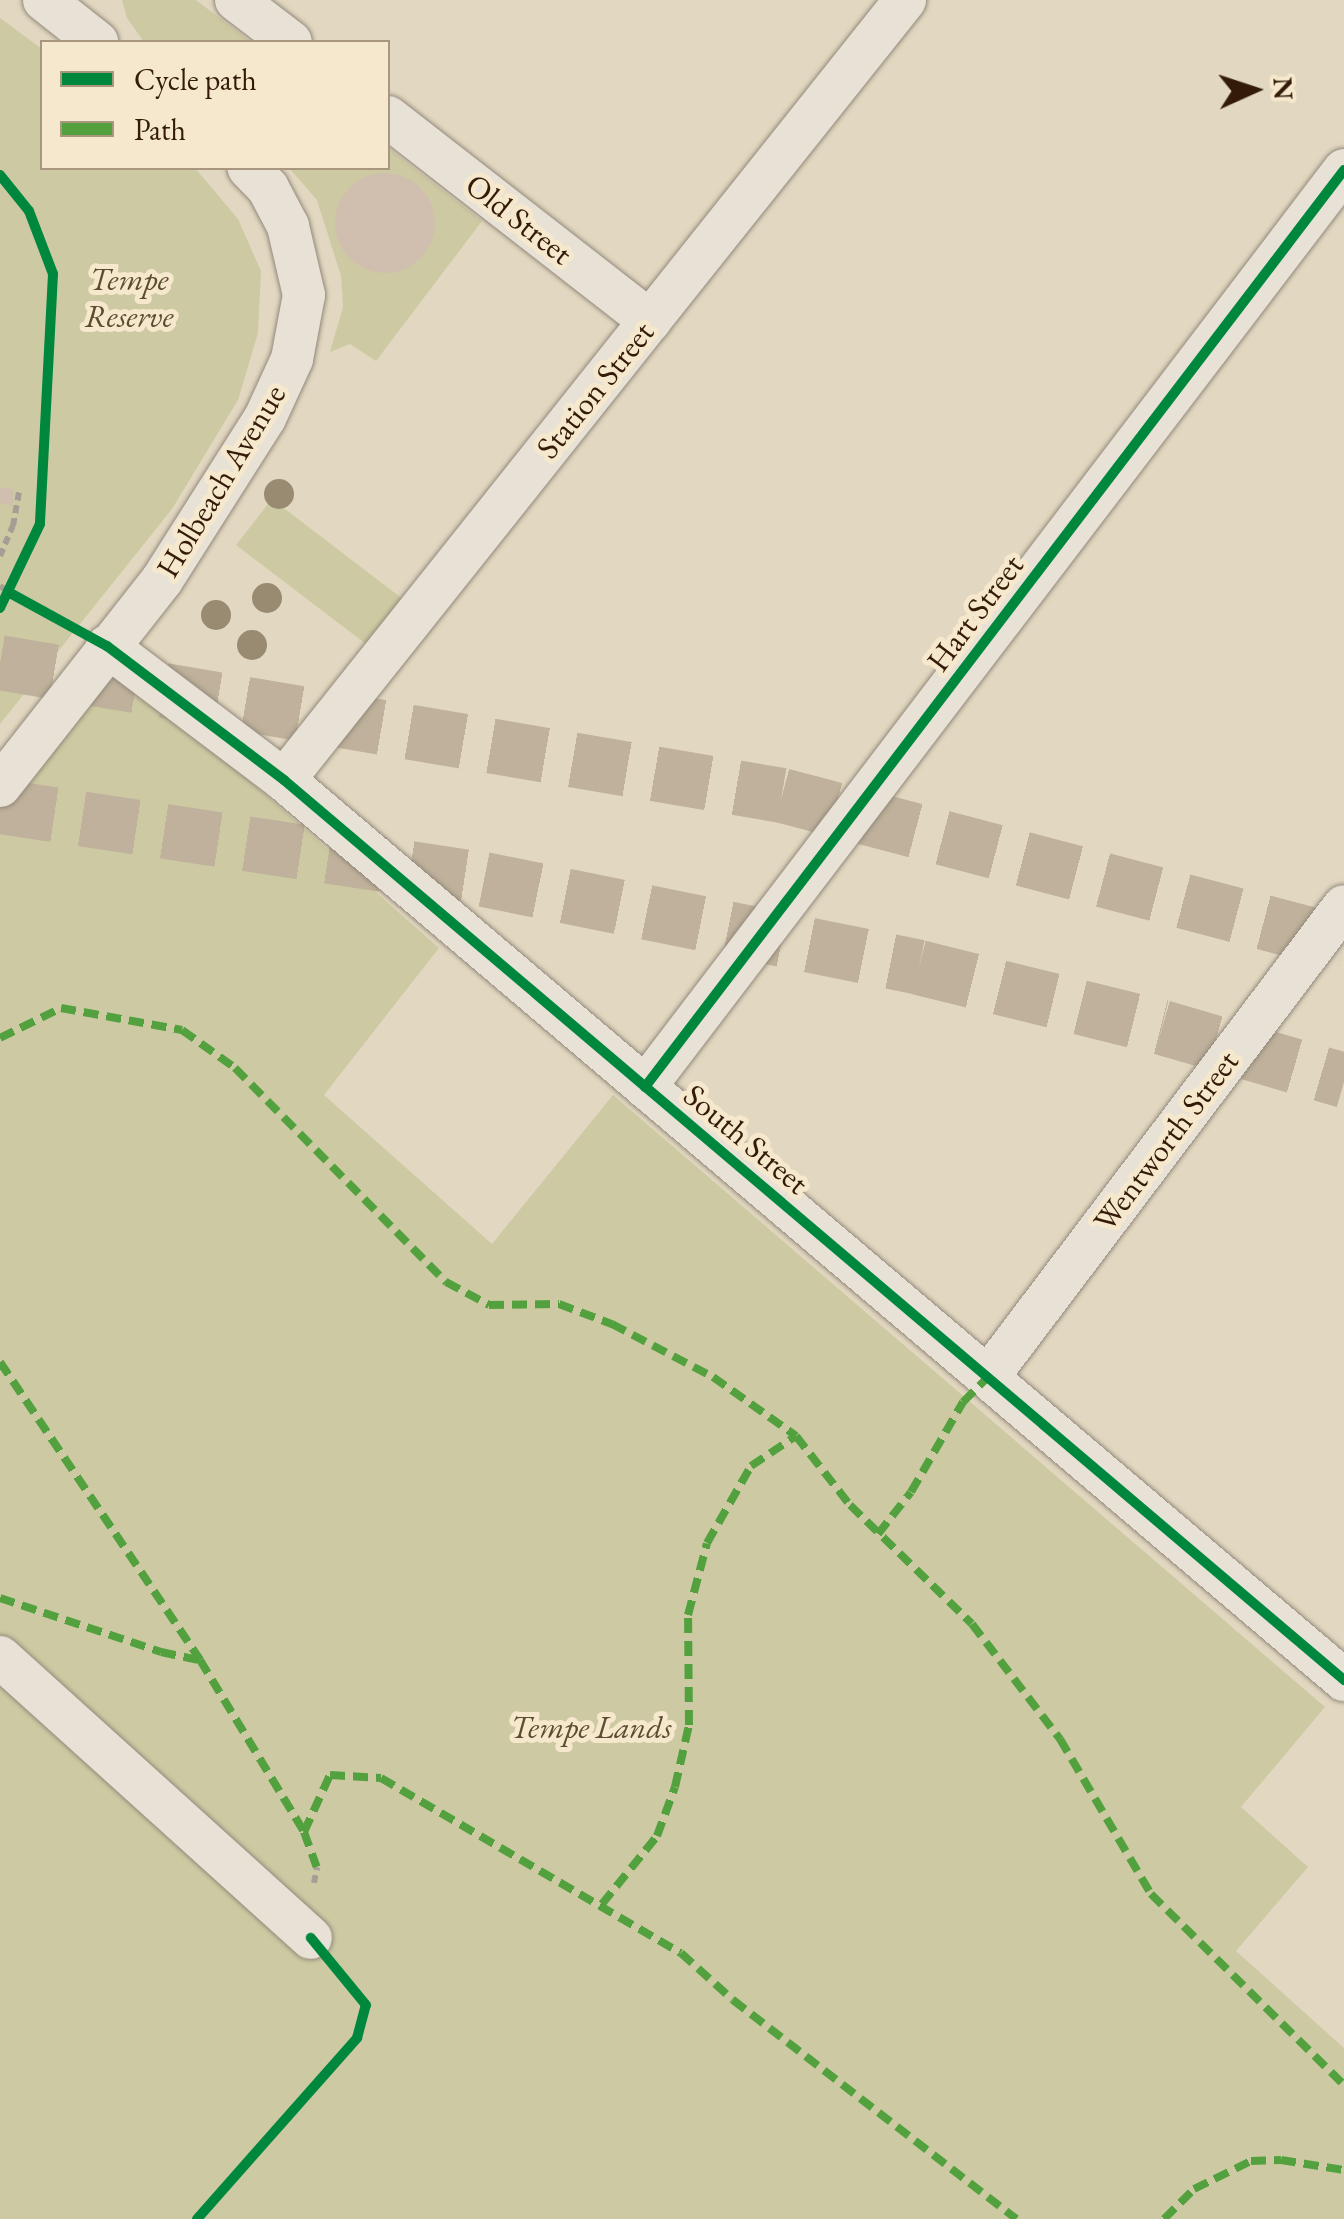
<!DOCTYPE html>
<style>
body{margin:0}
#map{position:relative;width:1344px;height:2219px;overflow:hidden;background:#e2d7c0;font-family:"EB Garamond",serif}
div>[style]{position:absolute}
.green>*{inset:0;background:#cdcaa3}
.building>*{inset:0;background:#d0bfae}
.round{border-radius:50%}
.highway-tunnel>*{height:55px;margin-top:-27.5px;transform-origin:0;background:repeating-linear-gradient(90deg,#bfb19b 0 55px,transparent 0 83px)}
.path>*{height:6px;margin-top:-3px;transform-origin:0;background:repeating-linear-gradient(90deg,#a59e94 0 8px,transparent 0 13px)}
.roads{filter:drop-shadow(0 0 2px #93897b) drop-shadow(0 0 2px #93897b)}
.minor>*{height:42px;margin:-21px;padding:0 21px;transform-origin:21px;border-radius:21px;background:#e7e1d6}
.quiet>*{height:8px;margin-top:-4px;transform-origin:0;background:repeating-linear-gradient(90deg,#52a13e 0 15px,transparent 0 23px)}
.cycleway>*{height:10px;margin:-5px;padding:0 5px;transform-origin:5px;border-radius:5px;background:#00873e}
.trees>*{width:30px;height:30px;margin:-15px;border-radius:50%;background:#988b71}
span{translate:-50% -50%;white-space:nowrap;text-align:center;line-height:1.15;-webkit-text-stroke:10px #f6e8cc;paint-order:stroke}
.street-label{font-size:32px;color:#331a09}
.park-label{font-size:32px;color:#5c4c30;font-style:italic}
.legend{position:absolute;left:40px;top:40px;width:350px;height:130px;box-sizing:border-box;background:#f6e8cc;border:2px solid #a8967e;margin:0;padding:12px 18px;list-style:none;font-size:30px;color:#331a09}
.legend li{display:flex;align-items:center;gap:20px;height:50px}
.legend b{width:50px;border:2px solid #a8967e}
.north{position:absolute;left:1204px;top:40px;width:100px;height:100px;-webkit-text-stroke:8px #f6e8cc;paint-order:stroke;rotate:87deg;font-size:28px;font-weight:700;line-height:40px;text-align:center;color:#331a09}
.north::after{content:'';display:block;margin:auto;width:35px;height:45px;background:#331a09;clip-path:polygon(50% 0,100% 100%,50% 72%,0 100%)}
</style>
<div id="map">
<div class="green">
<i style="clip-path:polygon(122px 0,196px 0,251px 42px,144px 42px,127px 18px)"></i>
<i style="clip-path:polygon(0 18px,42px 49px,42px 168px,195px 168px,238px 219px,261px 271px,258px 333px,238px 400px,172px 509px,0 724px)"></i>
<i style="clip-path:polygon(388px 148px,482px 221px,376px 361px,350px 344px,330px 352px,343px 307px,341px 276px,317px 200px,289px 168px,388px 168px)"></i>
<i style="clip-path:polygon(272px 499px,421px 613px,387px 660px,236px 545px)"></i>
<i style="clip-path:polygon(129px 674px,439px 948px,324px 1095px,492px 1244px,613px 1095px,1325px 1707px,1241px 1807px,1308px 1867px,1236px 1951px,1344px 2048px,1344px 2219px,0 2219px,0 809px,112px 676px)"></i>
</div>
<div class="building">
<i class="round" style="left:335px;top:173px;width:100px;height:100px"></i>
<i style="clip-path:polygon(0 487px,14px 489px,12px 506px,0 503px)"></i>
</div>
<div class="highway-tunnel">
<i style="left:0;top:662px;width:793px;rotate:9.65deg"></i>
<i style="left:782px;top:795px;width:581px;rotate:14.75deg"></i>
<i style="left:0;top:806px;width:489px;rotate:8.6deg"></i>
<i style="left:484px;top:879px;width:444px;rotate:11.4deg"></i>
<i style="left:919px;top:967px;width:250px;rotate:13.9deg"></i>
<i style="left:1162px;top:1027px;width:190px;rotate:16.2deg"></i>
</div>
<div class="path">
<i style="left:0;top:556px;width:33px;rotate:-67deg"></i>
<i style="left:13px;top:526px;width:35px;rotate:-80deg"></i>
<i style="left:0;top:586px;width:12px;rotate:35deg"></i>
<i style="left:314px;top:1883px;width:16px;rotate:-79deg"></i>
</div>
<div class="roads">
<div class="minor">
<i style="left:44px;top:0;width:68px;rotate:38.4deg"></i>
<i style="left:236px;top:0;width:69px;rotate:37.4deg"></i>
<i style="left:388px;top:117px;width:332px;rotate:37.9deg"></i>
<i style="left:107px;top:646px;width:222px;rotate:37.1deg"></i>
<i style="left:284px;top:780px;width:1391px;rotate:40.33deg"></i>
<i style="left:284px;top:780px;width:997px;rotate:-51.47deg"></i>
<i style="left:0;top:786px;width:262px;rotate:-51.8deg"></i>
<i style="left:162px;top:580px;width:192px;rotate:-57.6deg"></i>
<i style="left:265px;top:418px;width:65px;rotate:-65.4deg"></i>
<i style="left:292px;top:359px;width:65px;rotate:-79.4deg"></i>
<i style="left:304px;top:295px;width:71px;rotate:-103.1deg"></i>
<i style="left:288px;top:226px;width:43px;rotate:-117.8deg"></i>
<i style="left:268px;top:188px;width:28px;rotate:-134deg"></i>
<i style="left:645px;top:1087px;width:1153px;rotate:-52.68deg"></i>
<i style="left:988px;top:1377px;width:590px;rotate:-52.92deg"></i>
<i style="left:0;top:1657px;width:419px;rotate:42.1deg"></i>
</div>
</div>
<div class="quiet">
<i style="left:0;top:1038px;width:68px;rotate:-26.2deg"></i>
<i style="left:61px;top:1008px;width:123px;rotate:10.3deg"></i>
<i style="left:182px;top:1030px;width:65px;rotate:35.6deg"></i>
<i style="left:235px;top:1068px;width:301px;rotate:45.4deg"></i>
<i style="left:446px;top:1282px;width:49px;rotate:28.1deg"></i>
<i style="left:489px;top:1305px;width:70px;rotate:-0.8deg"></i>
<i style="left:559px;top:1304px;width:57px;rotate:20.7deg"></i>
<i style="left:612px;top:1324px;width:114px;rotate:27.7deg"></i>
<i style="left:713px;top:1377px;width:102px;rotate:35.4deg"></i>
<i style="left:796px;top:1436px;width:88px;rotate:52deg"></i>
<i style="left:850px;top:1505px;width:170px;rotate:44.3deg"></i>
<i style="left:972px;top:1624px;width:145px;rotate:52.6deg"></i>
<i style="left:1060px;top:1739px;width:180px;rotate:59.6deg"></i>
<i style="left:1151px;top:1894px;width:272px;rotate:44.7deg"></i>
<i style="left:0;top:1362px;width:359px;rotate:56.1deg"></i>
<i style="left:200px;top:1660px;width:201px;rotate:58.8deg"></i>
<i style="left:304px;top:1832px;width:37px;rotate:70deg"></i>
<i style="left:878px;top:1534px;width:53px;rotate:-51.8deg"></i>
<i style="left:911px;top:1492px;width:104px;rotate:-60deg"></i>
<i style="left:963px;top:1402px;width:35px;rotate:-45deg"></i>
<i style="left:0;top:1598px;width:170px;rotate:18.5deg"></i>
<i style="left:161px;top:1652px;width:40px;rotate:12deg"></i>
<i style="left:304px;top:1832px;width:63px;rotate:-65.5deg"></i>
<i style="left:330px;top:1775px;width:51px;rotate:3.4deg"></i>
<i style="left:381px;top:1778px;width:347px;rotate:30.3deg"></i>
<i style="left:681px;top:1953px;width:70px;rotate:42.1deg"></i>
<i style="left:733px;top:2000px;width:358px;rotate:37.7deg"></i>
<i style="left:602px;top:1904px;width:87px;rotate:-51deg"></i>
<i style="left:657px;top:1836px;width:52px;rotate:-69.8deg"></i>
<i style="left:675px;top:1787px;width:64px;rotate:-77.3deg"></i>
<i style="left:689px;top:1725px;width:110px;rotate:-90.5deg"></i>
<i style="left:688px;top:1615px;width:74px;rotate:-75.2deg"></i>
<i style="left:707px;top:1543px;width:89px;rotate:-60.3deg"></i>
<i style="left:751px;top:1466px;width:54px;rotate:-33.7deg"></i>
<i style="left:1164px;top:2219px;width:42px;rotate:-45deg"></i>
<i style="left:1194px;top:2189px;width:64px;rotate:-26.2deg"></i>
<i style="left:1251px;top:2161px;width:30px;rotate:-2deg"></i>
<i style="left:1281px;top:2160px;width:64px;rotate:9deg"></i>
</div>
<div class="cycleway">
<i style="left:0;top:175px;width:46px;rotate:51.1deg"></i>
<i style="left:29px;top:211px;width:67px;rotate:69.1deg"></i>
<i style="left:53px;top:274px;width:250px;rotate:93deg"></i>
<i style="left:40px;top:524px;width:93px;rotate:115.5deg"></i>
<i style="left:10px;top:593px;width:111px;rotate:28.7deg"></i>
<i style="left:107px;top:646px;width:222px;rotate:37.1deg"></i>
<i style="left:284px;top:780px;width:1391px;rotate:40.33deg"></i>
<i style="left:645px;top:1087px;width:1153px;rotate:-52.68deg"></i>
<i style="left:197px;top:2219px;width:242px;rotate:-48.5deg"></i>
<i style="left:357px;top:2038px;width:34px;rotate:-75deg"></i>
<i style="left:366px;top:2005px;width:87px;rotate:-129.4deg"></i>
</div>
<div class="trees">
<i style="left:279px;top:494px"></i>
<i style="left:267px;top:598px"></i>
<i style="left:216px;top:615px"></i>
<i style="left:252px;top:645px"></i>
</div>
<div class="street-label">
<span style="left:519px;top:219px;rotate:38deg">Old Street</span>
<span style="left:595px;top:390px;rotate:-51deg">Station Street</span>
<span style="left:221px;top:481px;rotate:-59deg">Holbeach Avenue</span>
<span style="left:975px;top:613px;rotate:-53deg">Hart Street</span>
<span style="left:746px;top:1139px;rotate:40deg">South Street</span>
<span style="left:1166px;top:1141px;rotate:-53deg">Wentworth Street</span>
</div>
<div class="park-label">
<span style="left:129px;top:298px">Tempe<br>Reserve</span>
<span style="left:591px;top:1727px">Tempe Lands</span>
</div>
<ul class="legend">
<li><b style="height:12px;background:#00873e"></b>Cycle path</li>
<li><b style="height:12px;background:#52a13e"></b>Path</li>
</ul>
<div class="north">N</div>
</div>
